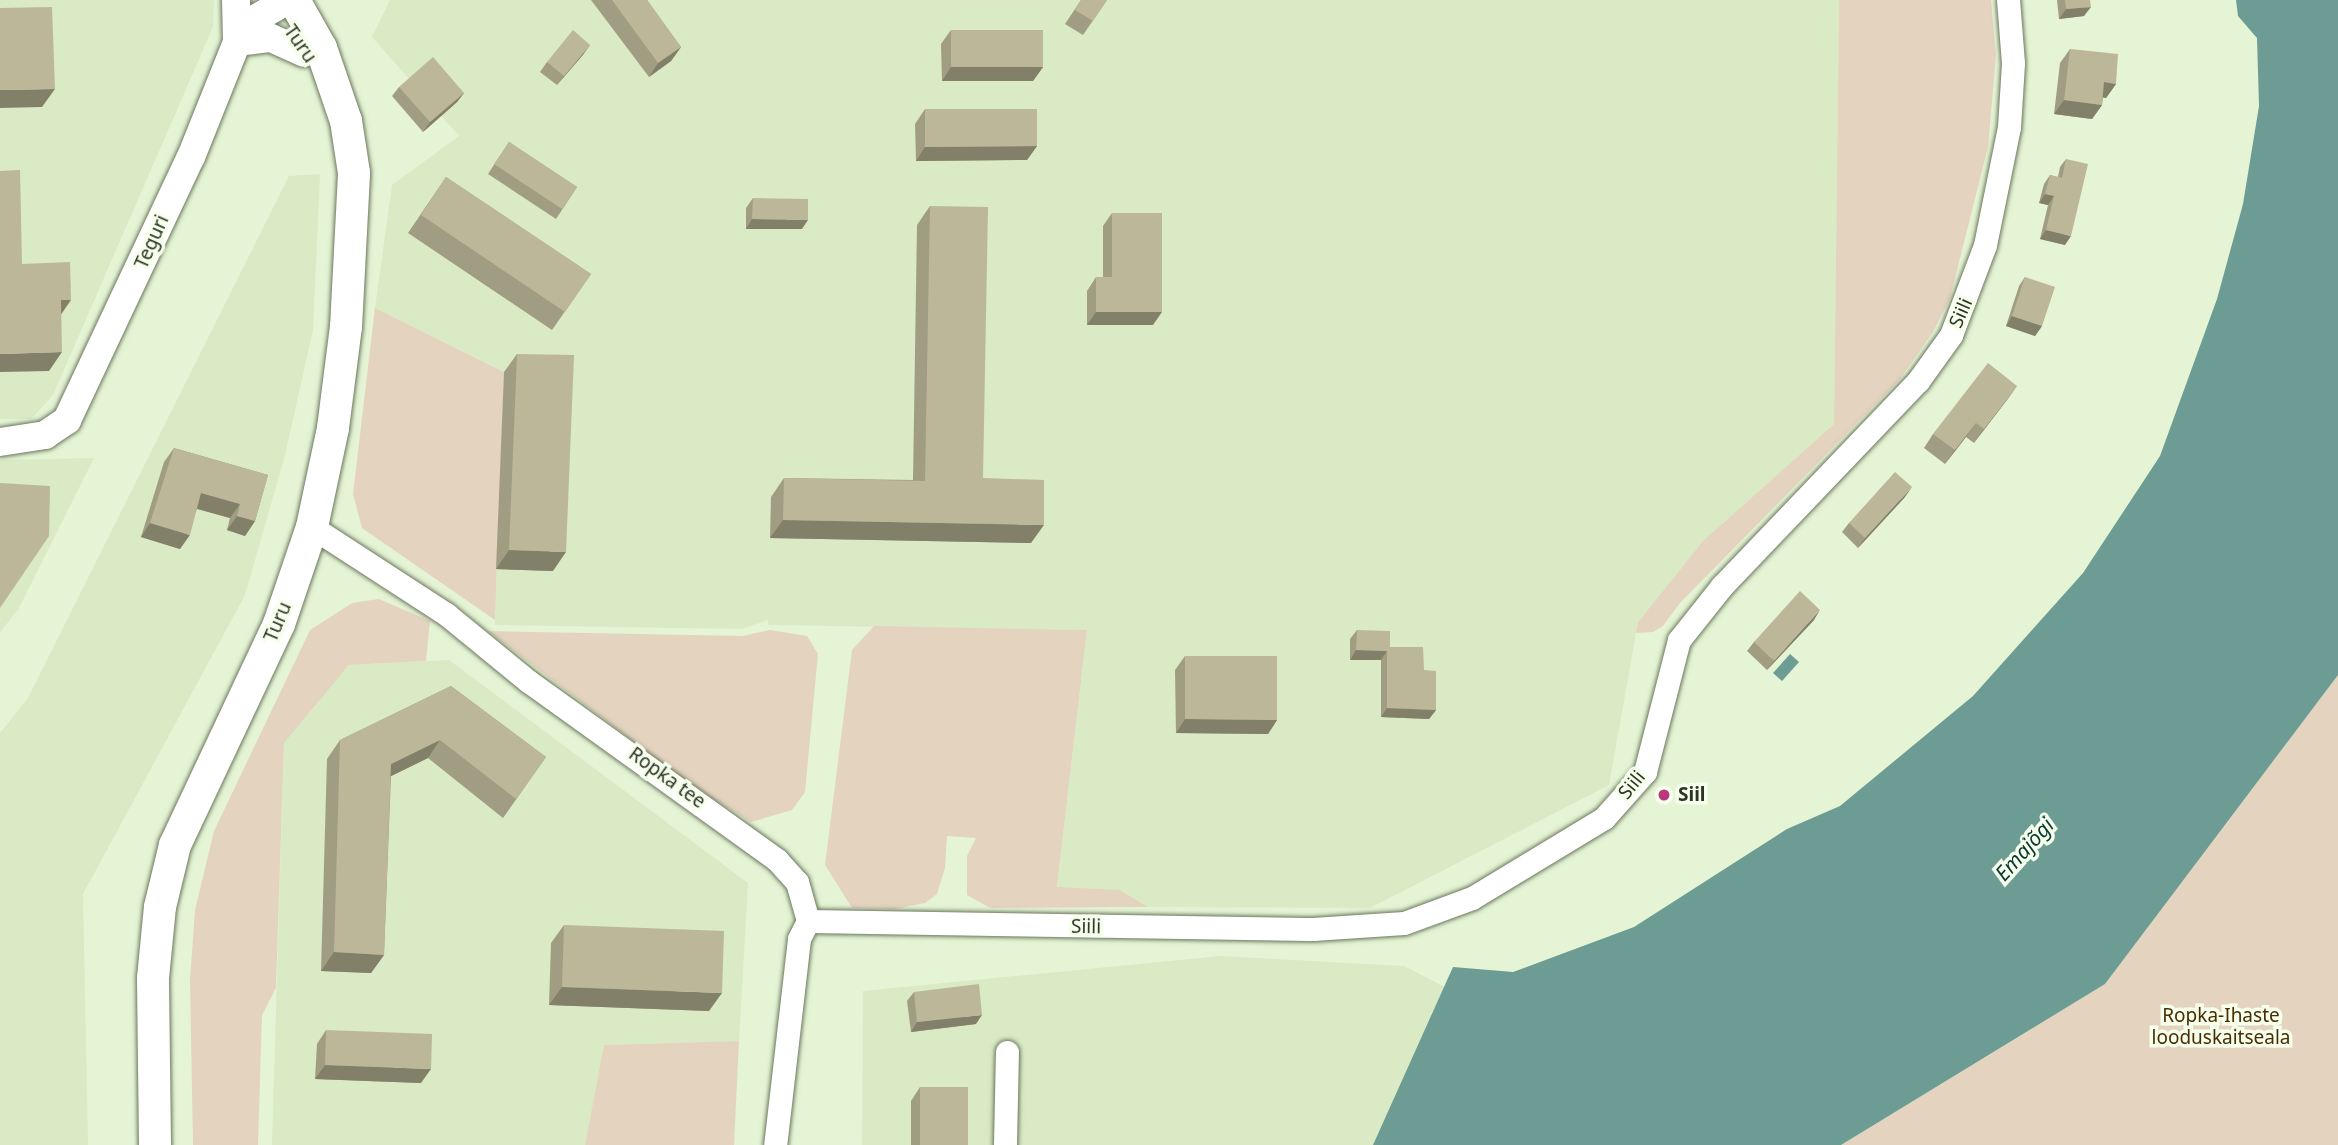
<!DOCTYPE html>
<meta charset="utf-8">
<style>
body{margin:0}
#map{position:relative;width:2338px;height:1145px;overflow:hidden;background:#e5f4d5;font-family:"Noto Sans",sans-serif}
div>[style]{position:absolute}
.built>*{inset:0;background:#d9eac5}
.green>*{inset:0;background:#e4d4bf}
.water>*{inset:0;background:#6c9c93}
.roads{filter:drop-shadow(0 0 2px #6b775d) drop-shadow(0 0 2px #6b775d)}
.minor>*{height:23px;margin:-11.5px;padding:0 11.5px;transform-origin:11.5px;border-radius:11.5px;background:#fff}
.tertiary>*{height:28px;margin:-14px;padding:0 14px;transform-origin:14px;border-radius:14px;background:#fff}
.secondary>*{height:32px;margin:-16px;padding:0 16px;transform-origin:16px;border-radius:16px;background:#fff}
.wall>*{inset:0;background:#a19d83}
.shaded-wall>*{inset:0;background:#83806a}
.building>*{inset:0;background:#bbb798}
.dots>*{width:19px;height:19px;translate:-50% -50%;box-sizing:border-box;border:4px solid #f6ffec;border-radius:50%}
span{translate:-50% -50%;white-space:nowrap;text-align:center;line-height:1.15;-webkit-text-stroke:7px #f6ffec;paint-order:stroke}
.street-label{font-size:19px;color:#2e3328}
.poi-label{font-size:19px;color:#2e3328;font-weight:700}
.left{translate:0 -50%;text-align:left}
.park-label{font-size:19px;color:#482e03}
.water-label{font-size:21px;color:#093832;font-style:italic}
</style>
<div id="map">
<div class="built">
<i style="clip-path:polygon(0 0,214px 0,213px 27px,53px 395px,31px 419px,0 419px)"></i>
<i style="clip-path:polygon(390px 0,1839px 0,1834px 424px,1703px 541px,1638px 622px,1609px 785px,1370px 908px,1148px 907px,1120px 890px,1057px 888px,1087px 630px,768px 625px,768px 620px,742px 629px,495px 625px,504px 372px,375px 308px,392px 185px,459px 136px,372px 37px)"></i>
<i style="clip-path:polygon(320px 174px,313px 330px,285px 455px,245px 595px,83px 894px,88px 1145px,0 1145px,0 733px,28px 698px,289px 176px)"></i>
<i style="clip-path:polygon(94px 458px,18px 610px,0 632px,0 460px)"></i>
<i style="clip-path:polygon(449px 660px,748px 883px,739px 1041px,605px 1045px,585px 1145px,272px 1145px,284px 743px,349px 665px)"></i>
<i style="clip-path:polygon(1221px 956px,1404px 966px,1447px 988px,1373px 1145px,862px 1145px,863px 991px)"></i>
</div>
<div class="green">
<i style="clip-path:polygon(1839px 0,1991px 0,1996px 55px,1988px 147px,1950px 298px,1933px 332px,1900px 379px,1680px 603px,1663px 626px,1653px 632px,1636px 633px,1638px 622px,1703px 541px,1834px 424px)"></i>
<i style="clip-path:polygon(375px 308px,504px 372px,495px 620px,362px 528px,353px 494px)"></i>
<i style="clip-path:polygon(379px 599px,430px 621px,426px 661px,349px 665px,284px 743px,276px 988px,262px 1015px,258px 1145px,193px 1145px,190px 980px,195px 910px,214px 831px,310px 630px,352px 603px)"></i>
<i style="clip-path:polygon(874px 626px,1087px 630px,1057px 887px,1120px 890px,1148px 907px,990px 908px,967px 895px,967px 856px,976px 838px,947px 836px,945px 868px,937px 894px,925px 903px,895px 909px,852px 908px,825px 865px,852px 650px)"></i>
<i style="clip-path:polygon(770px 630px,807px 636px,818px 654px,805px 792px,792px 810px,751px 822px,695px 788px,488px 631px,743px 636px)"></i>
<i style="clip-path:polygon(2338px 675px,2338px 1145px,1841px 1145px,2105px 984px)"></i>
<i style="clip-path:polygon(739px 1041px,734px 1145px,585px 1145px,604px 1045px)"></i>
</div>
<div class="water">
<i style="clip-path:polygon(2236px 0,2338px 0,2338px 675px,2105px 984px,1841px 1145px,1373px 1145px,1453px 967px,1513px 972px,1634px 927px,1787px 829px,1840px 806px,1973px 696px,2083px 573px,2160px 456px,2217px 299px,2243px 204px,2259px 106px,2257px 38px,2238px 16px)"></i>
<i style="clip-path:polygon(1790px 654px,1799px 662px,1782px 681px,1773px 673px)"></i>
</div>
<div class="roads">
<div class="minor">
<i style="left:312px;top:527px;width:160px;rotate:33deg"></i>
<i style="left:446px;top:614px;width:106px;rotate:39.3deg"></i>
<i style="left:528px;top:681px;width:307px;rotate:35.7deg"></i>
<i style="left:777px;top:860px;width:30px;rotate:48deg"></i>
<i style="left:797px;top:882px;width:41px;rotate:74.2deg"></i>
<i style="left:808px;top:921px;width:20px;rotate:117deg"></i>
<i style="left:799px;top:939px;width:207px;rotate:96.6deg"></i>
<i style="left:808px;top:921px;width:505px;rotate:0.91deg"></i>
<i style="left:1313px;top:929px;width:91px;rotate:-3.8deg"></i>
<i style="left:1404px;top:923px;width:72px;rotate:-20.2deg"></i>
<i style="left:1472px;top:898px;width:154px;rotate:-31.2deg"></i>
<i style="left:1604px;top:818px;width:62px;rotate:-48.3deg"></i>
<i style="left:1645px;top:772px;width:136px;rotate:-75.6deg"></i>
<i style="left:1679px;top:640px;width:69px;rotate:-51.5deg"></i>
<i style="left:1722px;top:586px;width:284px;rotate:-46.3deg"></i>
<i style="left:1918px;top:381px;width:57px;rotate:-54.3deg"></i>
<i style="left:1951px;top:335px;width:96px;rotate:-69.3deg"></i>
<i style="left:1985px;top:245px;width:120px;rotate:-78.5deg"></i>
<i style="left:2009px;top:127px;width:64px;rotate:-86.4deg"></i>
<i style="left:2013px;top:63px;width:63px;rotate:-94.5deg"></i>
<i style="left:1005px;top:1145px;width:93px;rotate:-88.8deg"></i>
</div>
<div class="tertiary">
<i style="left:236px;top:0;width:42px;rotate:88.6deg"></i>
<i style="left:237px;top:42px;width:34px;rotate:-7deg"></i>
<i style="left:271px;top:38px;width:36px;rotate:24deg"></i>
<i style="left:0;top:442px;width:46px;rotate:-8.8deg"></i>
<i style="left:45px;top:435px;width:27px;rotate:-34deg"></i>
<i style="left:67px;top:420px;width:291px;rotate:-64.8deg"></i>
<i style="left:191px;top:157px;width:124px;rotate:-68.2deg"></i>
<i style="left:237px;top:42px;width:22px;rotate:-60deg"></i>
<i style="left:248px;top:23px;width:46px;rotate:-29.9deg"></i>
</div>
<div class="secondary">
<i style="left:155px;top:1145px;width:167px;rotate:-90.7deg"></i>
<i style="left:153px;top:978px;width:71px;rotate:-84.4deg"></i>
<i style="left:160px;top:907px;width:64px;rotate:-76.4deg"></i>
<i style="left:175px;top:845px;width:244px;rotate:-64.8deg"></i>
<i style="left:279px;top:624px;width:102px;rotate:-71.2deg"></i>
<i style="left:312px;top:527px;width:101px;rotate:-78deg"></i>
<i style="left:333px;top:428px;width:102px;rotate:-82.7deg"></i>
<i style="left:346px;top:327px;width:154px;rotate:-87deg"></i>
<i style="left:354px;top:173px;width:53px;rotate:-98.7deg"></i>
<i style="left:346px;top:121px;width:77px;rotate:-108.9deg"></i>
<i style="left:321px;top:48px;width:55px;rotate:-119.4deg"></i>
</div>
</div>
<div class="wall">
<i style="clip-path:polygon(591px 0,647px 0,681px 47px,671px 61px,649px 77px)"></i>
<i style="clip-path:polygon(1081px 0,1107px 0,1083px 35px,1065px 24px)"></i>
<i style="clip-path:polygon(2057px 0,2090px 0,2084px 16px,2059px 19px)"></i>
<i style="clip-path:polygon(951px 30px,1043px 67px,1033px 81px,942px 81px,941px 44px)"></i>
<i style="clip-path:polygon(590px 45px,557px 85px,540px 72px,547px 62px)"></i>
<i style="clip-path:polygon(2070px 49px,2116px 84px,2106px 98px,2103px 97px,2102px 105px,2092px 119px,2054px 114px,2060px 63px)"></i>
<i style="clip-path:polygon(399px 87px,464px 93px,457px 102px,423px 132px,392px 96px)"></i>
<i style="clip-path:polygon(925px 109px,1037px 146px,1027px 160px,916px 161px,915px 124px)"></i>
<i style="clip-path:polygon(509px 142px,577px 187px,556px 219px,488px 174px)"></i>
<i style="clip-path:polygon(2066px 159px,2065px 245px,2040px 239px,2048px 205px,2039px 203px,2044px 184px,2050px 175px,2058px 177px,2060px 167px)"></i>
<i style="clip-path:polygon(446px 177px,591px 274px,552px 330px,408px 233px)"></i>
<i style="clip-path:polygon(753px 198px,802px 229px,746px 229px,746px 208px)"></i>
<i style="clip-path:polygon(930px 206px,983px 478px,1031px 543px,770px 538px,771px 497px,784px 478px,913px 480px,917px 225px)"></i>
<i style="clip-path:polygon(1112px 213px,1153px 325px,1087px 325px,1087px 291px,1096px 277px,1103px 277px,1103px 226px)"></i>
<i style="clip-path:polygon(2025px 277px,2042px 326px,2035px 336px,2006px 326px,2019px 286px)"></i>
<i style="clip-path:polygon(517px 354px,553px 571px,496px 569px,504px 372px)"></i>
<i style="clip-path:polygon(2017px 386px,1974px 443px,1966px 437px,1945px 464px,1924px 448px,1933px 434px)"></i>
<i style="clip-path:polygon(174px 448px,268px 475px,255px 521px,245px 536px,227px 530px,230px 518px,197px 509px,180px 549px,141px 537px,164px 462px)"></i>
<i style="clip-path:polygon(1905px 497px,1858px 548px,1842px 532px,1849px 523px)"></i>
<i style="clip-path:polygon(1814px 620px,1767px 670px,1747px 651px,1754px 642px)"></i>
<i style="clip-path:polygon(1357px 630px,1390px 647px,1424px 670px,1436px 710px,1429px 719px,1381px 717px,1381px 660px,1350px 660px,1350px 639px)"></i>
<i style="clip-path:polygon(1185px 656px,1277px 720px,1268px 734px,1176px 733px,1175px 670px)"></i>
<i style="clip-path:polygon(451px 686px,546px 757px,503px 818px,428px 758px,391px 776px,384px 955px,371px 973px,321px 971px,327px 759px,340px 740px)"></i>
<i style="clip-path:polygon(564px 925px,709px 1011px,549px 1005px,551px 943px)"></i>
<i style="clip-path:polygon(914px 992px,976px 1024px,911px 1032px,907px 1001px)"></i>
<i style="clip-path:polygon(326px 1030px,421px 1083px,315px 1079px,317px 1044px)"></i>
<i style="clip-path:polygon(920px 1087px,968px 1145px,911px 1145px,911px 1101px)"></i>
</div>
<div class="shaded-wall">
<i style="clip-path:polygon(2091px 7px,2084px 16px,2059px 19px,2066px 9px)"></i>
<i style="clip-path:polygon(590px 45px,583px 55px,557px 85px,564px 76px)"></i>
<i style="clip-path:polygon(681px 47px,671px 61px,649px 77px,658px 63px)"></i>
<i style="clip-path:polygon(951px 67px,1043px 67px,1033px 81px,942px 81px)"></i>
<i style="clip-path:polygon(2104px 82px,2116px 84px,2106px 98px,2094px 96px)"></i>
<i style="clip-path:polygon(55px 89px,42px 107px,0 108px,0 90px)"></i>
<i style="clip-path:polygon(464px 93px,457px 102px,423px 132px,430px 122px)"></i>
<i style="clip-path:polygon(2064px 100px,2102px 105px,2092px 119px,2054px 114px)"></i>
<i style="clip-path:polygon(1037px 146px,1027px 160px,916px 161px,925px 147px)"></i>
<i style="clip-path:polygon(2045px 194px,2054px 196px,2048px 205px,2039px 203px)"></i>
<i style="clip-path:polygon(752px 219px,808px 220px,802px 229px,746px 229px)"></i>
<i style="clip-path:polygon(2046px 230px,2071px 236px,2065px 245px,2040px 239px)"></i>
<i style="clip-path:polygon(61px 300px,71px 300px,58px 319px)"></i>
<i style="clip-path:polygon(1096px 312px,1162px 312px,1153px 325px,1087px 325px)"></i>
<i style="clip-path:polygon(2012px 316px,2042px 326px,2035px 336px,2006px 326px)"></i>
<i style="clip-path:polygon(62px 352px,49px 371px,0 372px,0 354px)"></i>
<i style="clip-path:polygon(2017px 386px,2007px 400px,1974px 443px,1984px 429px)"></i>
<i style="clip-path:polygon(1976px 423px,1966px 437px,1945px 464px,1955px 450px)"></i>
<i style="clip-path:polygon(1912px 487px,1905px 497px,1858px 548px,1865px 538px)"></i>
<i style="clip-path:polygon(201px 493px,240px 504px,230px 518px,191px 507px)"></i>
<i style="clip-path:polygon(237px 516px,255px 521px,245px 536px,227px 530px)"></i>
<i style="clip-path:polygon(783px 520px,1044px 525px,1031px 543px,770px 538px)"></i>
<i style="clip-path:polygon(150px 523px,190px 535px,180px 549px,141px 537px)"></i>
<i style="clip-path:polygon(509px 550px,566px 552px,553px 571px,496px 569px)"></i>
<i style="clip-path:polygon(1820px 610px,1814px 620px,1767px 670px,1774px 661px)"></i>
<i style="clip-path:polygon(1356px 650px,1387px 651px,1381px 660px,1350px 660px)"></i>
<i style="clip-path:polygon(1387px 708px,1436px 710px,1429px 719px,1381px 717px)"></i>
<i style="clip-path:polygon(1185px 719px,1277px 720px,1268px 734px,1176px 733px)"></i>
<i style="clip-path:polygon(440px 740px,428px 758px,379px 782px,391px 764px)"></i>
<i style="clip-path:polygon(334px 952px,384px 955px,371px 973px,321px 971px)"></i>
<i style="clip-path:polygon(562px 987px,722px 993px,709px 1011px,549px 1005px)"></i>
<i style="clip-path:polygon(982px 1015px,976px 1024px,911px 1032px,917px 1022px)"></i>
<i style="clip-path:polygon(325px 1065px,431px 1069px,421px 1083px,315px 1079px)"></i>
</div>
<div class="building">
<i style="clip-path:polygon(612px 0,647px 0,681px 47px,658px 63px)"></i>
<i style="clip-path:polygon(1081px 0,1107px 0,1093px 21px,1075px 10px)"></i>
<i style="clip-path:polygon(2065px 0,2090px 0,2091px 7px,2066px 9px)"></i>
<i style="clip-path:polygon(52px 7px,55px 89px,0 90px,0 8px)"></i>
<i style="clip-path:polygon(573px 30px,590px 45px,564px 76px,547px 62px)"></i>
<i style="clip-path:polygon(951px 30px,1043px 30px,1043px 67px,951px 67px)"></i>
<i style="clip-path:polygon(2070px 49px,2118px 54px,2116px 84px,2104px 82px,2102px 105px,2064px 100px)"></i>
<i style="clip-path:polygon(433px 57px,464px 93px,430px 122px,399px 87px)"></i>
<i style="clip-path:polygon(925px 109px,1037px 109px,1037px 146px,925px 147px)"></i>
<i style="clip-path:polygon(509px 142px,577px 187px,562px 209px,494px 164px)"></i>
<i style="clip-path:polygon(2066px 159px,2088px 164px,2071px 236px,2046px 230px,2054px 196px,2045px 194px,2050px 175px,2062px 178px)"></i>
<i style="clip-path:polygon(20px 170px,22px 264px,70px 262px,71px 300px,61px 300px,62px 352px,0 354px,0 171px)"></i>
<i style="clip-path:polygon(446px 177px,591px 274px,565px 312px,421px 215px)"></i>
<i style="clip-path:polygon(753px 198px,808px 199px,808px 220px,752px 219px)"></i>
<i style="clip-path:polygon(930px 206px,988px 207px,983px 478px,1044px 480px,1044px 525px,783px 520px,784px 478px,925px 481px)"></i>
<i style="clip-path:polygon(1112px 213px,1162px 213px,1162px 312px,1096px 312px,1096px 277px,1112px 277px)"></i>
<i style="clip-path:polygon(2025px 277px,2055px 287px,2042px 326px,2012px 316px)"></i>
<i style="clip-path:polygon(517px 354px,574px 355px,566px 552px,509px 550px)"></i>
<i style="clip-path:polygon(1988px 363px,2017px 386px,1984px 429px,1976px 423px,1955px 450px,1933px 434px)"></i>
<i style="clip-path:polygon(174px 448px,268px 475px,255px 521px,237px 516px,240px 504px,201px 493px,190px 535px,150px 523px)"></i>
<i style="clip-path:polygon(1895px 472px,1912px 487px,1865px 538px,1849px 523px)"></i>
<i style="clip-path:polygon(0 483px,50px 486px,49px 536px,0 608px)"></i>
<i style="clip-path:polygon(1800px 591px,1820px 610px,1774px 661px,1754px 642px)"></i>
<i style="clip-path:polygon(1357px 630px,1390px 631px,1390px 647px,1423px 647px,1424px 670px,1436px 671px,1436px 710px,1387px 708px,1387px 651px,1356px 650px)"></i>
<i style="clip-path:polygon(1185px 656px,1277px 656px,1277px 720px,1185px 719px)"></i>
<i style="clip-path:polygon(451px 686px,546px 757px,516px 799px,440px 740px,391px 764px,384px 955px,334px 952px,340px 740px)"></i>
<i style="clip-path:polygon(564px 925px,724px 931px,722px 993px,562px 987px)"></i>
<i style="clip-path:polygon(979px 984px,982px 1015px,917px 1022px,914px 992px)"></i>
<i style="clip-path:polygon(326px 1030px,432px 1034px,431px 1069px,325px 1065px)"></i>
<i style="clip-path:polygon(920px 1087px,968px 1087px,968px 1145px,920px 1145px)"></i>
</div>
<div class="dots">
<i style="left:1664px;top:795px;background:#ba377e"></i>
</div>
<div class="street-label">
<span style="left:300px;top:44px;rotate:55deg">Turu</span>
<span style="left:152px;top:242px;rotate:-66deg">Teguri</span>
<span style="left:1961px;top:313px;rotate:-66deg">Siili</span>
<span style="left:278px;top:622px;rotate:-67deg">Turu</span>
<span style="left:667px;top:778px;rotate:36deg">Ropka tee</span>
<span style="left:1632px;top:785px;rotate:-51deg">Siili</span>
<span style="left:1086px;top:927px;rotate:1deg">Siili</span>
</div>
<div class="poi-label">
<span class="left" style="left:1678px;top:795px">Siil</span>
</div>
<div class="park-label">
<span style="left:2221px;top:1027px">Ropka-Ihaste<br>looduskaitseala</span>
</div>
<div class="water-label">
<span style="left:2024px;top:849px;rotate:-48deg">Emajõgi</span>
</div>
</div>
